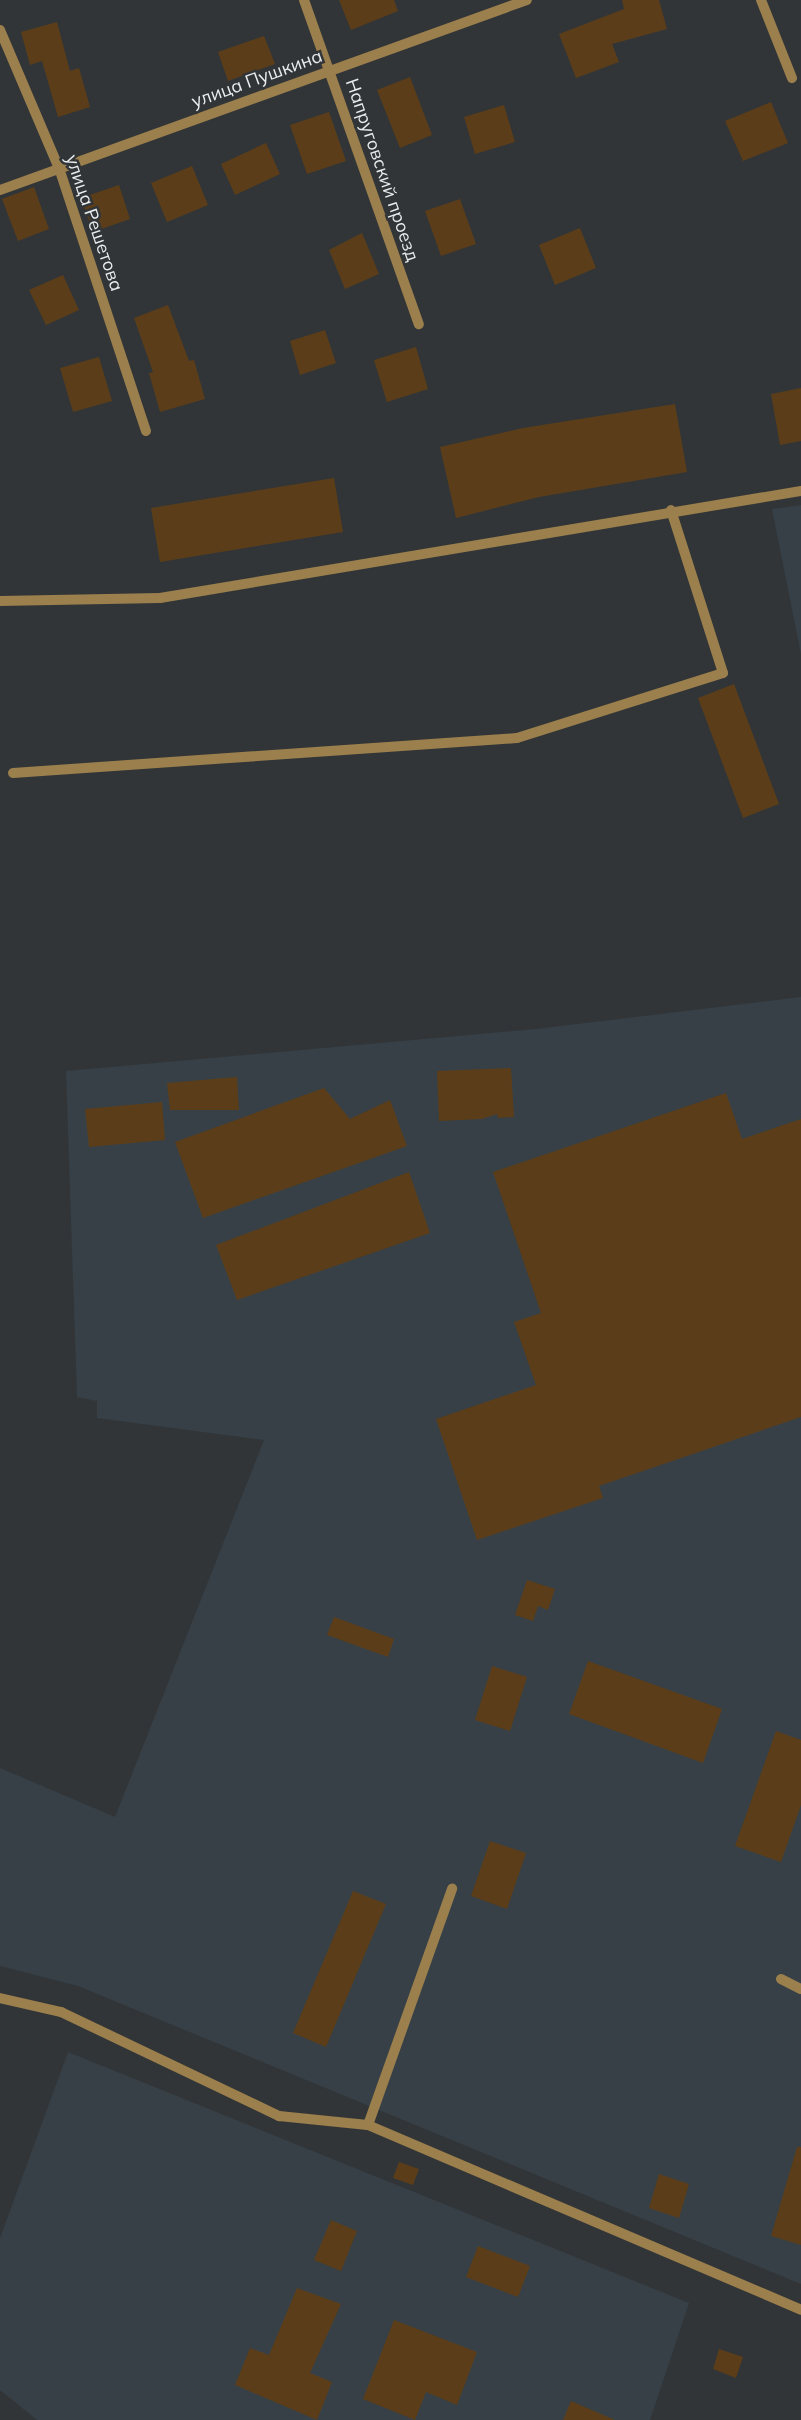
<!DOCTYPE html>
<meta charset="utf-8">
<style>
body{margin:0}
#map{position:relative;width:801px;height:2420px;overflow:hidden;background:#313538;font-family:Mulish,sans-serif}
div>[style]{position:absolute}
.built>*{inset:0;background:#374047}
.building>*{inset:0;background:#5b3e19}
.lane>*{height:10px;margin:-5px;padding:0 5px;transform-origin:5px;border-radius:5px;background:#9b7f4c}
.street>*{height:10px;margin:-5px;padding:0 5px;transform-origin:5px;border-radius:5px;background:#9b7f4c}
span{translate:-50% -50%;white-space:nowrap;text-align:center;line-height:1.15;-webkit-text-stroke:5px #313538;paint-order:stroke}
.street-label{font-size:18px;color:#ebedef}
</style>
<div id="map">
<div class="built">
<i style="clip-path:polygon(801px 505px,801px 654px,772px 509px)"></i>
<i style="clip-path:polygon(801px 997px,801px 2284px,78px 1986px,0 1966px,0 1768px,115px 1817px,264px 1440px,97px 1418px,97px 1401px,77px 1397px,66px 1071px,536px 1029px)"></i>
<i style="clip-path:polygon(68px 2052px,689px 2303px,650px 2420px,37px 2420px,0 2390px,0 2238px)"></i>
</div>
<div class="building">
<i style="clip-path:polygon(339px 0,394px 0,398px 11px,351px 30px)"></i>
<i style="clip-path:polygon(622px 0,659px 0,667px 29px,612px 44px,619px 62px,576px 78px,559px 34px,624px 9px)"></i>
<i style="clip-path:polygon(57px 22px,70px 71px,79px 68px,90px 107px,58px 117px,42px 61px,30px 65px,21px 32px)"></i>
<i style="clip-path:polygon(264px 36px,275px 64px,228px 81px,218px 52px)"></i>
<i style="clip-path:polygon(410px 77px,432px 135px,400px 148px,377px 90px)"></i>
<i style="clip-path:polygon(771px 102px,788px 143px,743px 161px,725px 121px)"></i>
<i style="clip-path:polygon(504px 105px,515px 142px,475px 154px,464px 117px)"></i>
<i style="clip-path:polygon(329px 112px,346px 161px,307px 174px,290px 125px)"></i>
<i style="clip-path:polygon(266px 143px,280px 174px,235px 195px,221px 164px)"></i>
<i style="clip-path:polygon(192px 166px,208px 205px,167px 222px,151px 183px)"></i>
<i style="clip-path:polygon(119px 185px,130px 219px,93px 232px,81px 198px)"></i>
<i style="clip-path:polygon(34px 187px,49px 229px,18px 241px,2px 199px)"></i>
<i style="clip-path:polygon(460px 199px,476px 244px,441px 256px,425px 211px)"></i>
<i style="clip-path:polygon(580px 228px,596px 268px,555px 285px,539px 245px)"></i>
<i style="clip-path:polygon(362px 233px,379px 274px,345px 289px,329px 250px)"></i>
<i style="clip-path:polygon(63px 275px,79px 310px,46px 325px,29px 290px)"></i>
<i style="clip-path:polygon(168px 305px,189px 361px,194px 360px,205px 399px,160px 412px,149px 373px,153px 372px,134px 318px)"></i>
<i style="clip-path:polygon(325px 330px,336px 363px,300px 375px,290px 341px)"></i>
<i style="clip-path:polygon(416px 347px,428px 389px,387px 402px,374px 360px)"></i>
<i style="clip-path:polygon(99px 357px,112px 401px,73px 412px,60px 368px)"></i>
<i style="clip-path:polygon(801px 388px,801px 441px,780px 445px,771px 394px)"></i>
<i style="clip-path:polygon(675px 404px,687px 472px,539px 497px,456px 518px,440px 447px,523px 428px)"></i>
<i style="clip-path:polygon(334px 478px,343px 532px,160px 562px,151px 508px)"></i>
<i style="clip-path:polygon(734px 684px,779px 804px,743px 818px,698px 698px)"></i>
<i style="clip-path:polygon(511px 1068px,514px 1117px,498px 1118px,497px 1114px,482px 1119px,439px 1121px,437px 1071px)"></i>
<i style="clip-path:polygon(237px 1077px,239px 1110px,170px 1110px,167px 1083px)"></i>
<i style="clip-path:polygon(324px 1088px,350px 1119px,390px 1100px,407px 1146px,203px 1218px,175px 1142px)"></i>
<i style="clip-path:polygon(726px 1093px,742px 1139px,801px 1119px,801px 1417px,599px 1486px,603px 1498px,477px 1540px,436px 1419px,536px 1385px,514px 1322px,541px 1313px,493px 1172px)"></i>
<i style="clip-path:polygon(162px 1102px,165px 1140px,89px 1147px,85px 1109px)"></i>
<i style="clip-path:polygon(409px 1172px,430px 1233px,237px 1300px,216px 1245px)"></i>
<i style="clip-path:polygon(527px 1580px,555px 1589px,548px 1610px,538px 1606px,533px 1621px,515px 1615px)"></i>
<i style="clip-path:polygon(334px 1617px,394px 1639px,388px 1657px,327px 1635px)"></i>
<i style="clip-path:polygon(588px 1661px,722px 1709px,703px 1763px,569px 1714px)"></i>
<i style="clip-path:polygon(492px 1666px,527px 1677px,510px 1731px,475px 1720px)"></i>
<i style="clip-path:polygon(776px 1731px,801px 1740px,801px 1805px,781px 1862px,735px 1846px)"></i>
<i style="clip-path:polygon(490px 1841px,526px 1853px,507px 1909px,471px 1896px)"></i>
<i style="clip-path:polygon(353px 1891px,386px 1904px,326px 2047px,293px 2033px)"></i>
<i style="clip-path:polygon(797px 2147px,801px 2147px,801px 2245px,771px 2236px)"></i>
<i style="clip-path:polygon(399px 2162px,419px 2169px,413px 2185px,393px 2178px)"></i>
<i style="clip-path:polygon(659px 2174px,689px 2184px,679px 2218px,649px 2208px)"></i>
<i style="clip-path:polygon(331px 2220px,357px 2231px,341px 2271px,314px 2260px)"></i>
<i style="clip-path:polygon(478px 2246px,530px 2266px,518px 2297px,466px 2277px)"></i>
<i style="clip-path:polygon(297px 2288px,341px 2304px,310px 2373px,332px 2382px,317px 2420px,235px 2385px,250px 2348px,269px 2355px)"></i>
<i style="clip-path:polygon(394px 2320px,477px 2352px,457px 2405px,426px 2392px,415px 2420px,363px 2399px)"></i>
<i style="clip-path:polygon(719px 2349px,743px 2357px,736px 2378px,713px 2369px)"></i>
<i style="clip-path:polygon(571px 2401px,615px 2420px,563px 2420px)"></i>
</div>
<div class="lane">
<i style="left:0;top:601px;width:160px;rotate:-1.1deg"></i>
<i style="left:160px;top:598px;width:650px;rotate:-9.48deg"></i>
<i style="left:13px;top:773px;width:505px;rotate:-3.97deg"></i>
<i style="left:517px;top:738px;width:216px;rotate:-17.5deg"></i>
<i style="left:723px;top:673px;width:171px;rotate:-107.7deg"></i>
<i style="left:781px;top:1979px;width:22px;rotate:27deg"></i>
</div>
<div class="street">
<i style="left:304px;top:0;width:344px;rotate:70.5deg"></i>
<i style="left:761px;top:0;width:84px;rotate:68.3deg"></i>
<i style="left:0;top:30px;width:150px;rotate:66.9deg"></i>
<i style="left:59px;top:168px;width:277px;rotate:71.7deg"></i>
<i style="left:0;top:190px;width:560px;rotate:-19.83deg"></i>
<i style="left:0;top:1998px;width:63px;rotate:12.9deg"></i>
<i style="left:61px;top:2012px;width:242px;rotate:25.5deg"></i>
<i style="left:279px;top:2116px;width:89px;rotate:5.8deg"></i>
<i style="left:368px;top:2125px;width:471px;rotate:23.1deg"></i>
<i style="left:368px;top:2125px;width:251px;rotate:-70.4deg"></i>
</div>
<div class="street-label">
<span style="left:257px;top:79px;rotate:-20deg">улица Пушкина</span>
<span style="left:382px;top:170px;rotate:71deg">Напруговский проезд</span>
<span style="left:94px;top:223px;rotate:71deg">улица Решетова</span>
</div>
</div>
